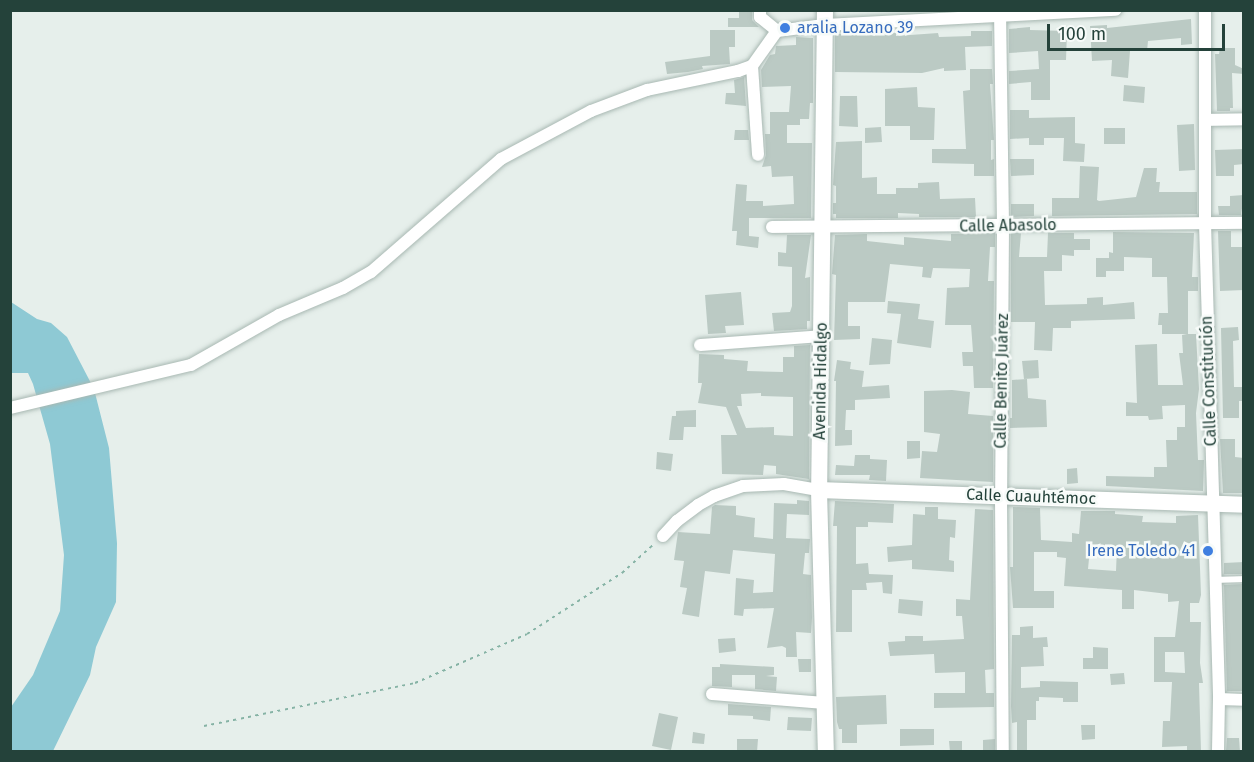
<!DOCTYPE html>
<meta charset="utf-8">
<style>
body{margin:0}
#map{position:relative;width:1254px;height:762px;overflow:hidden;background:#e6efeb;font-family:"Fira Sans",sans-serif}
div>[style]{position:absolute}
.water>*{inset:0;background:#8ec9d4}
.building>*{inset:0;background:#bbcac4}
.path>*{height:2px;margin-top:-1px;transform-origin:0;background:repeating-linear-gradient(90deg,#86b3a5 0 3px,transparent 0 7.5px)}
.roads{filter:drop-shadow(0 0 2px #a8b8b2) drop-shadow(0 0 2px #a8b8b2)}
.lane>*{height:6px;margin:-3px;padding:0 3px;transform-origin:3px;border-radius:3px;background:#fff}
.street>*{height:12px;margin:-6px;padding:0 6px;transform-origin:6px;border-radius:6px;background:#fff}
.secondary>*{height:16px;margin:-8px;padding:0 8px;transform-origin:8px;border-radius:8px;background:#fff}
.dots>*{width:16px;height:16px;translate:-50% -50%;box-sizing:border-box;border:3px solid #f7fbf9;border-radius:50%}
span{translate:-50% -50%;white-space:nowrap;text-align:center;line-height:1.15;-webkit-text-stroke:5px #f7fbf9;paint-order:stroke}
.shop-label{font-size:16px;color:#366cbe}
.left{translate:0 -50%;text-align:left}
.right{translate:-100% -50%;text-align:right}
.street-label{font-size:16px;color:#24423a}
.frame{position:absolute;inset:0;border:12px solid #24423a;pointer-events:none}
.scale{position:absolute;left:1047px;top:24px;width:178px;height:27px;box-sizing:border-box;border:3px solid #24423a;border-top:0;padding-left:8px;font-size:18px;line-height:21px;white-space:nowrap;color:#24423a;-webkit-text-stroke:4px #f7fbf9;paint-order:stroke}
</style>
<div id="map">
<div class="water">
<i style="clip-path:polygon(11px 302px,37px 319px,51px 323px,67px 337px,94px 389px,109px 448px,117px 543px,116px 602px,96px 647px,90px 675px,53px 751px,11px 751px,11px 707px,33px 675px,60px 611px,64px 555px,50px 444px,33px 384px,28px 373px,11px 373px)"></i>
</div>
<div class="building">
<i style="clip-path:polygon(739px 10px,752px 10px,752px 20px,759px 27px,728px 27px,728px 18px,739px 18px)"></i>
<i style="clip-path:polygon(1191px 19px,1192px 44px,1181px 45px,1181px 38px,1148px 41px,1147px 51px,1130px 51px,1128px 78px,1111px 76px,1112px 60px,1092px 61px,1090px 26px,1107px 25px,1107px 28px)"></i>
<i style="clip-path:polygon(1030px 27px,1030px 30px,1067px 31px,1066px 60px,1050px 60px,1050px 100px,1031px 100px,1031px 82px,1009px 84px,1009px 71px,1039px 69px,1038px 51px,1009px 53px,1009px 29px)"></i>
<i style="clip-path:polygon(710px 30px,735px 30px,735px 47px,729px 47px,730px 64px,702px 66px,703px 69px,688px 72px,667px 74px,665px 62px,710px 56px)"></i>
<i style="clip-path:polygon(971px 31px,992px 31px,992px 46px,965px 47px,966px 70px,944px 71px,944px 68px,922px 73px,835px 72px,835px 34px,896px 33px,896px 36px,938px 33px,939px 37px,971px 36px)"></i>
<i style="clip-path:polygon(796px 37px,813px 38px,813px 103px,810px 103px,809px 119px,800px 119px,800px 125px,787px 125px,787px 143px,812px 143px,811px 218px,749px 218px,749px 236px,759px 237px,758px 248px,736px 245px,737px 231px,732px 231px,736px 184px,747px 185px,746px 201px,763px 201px,763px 206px,794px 204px,793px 176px,772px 177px,771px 166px,762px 167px,766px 155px,765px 134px,770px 134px,770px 112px,789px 112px,791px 86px,762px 87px,761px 70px,770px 55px,775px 54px,776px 46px,796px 45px)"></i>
<i style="clip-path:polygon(1220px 48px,1235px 48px,1235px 65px,1244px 69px,1244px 74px,1232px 73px,1233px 108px,1230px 108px,1230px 111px,1217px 111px,1215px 54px,1219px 54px)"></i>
<i style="clip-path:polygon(970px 69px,992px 69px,993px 84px,990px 84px,994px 140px,991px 140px,991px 160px,994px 159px,994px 176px,974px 176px,974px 164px,932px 163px,932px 149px,966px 149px,963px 91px,970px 90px)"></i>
<i style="clip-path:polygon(744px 77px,746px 106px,725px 104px,726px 93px,735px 93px,734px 80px)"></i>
<i style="clip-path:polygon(1124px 85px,1145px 87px,1144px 103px,1123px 101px)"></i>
<i style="clip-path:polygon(917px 87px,918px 107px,935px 108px,934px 140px,910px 140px,910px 126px,885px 126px,885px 89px)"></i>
<i style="clip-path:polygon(840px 96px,857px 96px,858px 127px,839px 126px)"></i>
<i style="clip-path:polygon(1010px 110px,1029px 110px,1029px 118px,1075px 117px,1075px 143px,1085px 144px,1084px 162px,1063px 161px,1064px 138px,1044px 138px,1044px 145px,1029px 145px,1029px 138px,1010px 139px)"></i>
<i style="clip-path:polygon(1194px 124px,1195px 170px,1179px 171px,1177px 125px)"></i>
<i style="clip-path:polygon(881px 127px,882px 142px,865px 143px,865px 128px)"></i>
<i style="clip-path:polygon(1104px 128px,1125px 128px,1125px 144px,1104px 144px)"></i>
<i style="clip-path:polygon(735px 130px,748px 130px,749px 140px,734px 140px)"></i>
<i style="clip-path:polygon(862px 141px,862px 178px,877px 177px,877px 194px,896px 194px,896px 188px,918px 188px,918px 183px,939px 182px,940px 199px,975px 198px,976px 217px,919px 217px,919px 214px,898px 213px,898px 218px,836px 218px,836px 214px,833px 214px,833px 203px,836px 203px,836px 186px,833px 185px,836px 142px)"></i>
<i style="clip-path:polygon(1244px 149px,1244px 164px,1234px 165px,1234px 176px,1216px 176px,1215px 150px)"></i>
<i style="clip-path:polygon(1010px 159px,1034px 159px,1034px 175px,1011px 176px)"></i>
<i style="clip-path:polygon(1080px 166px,1099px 167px,1097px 200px,1099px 201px,1136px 197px,1144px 168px,1157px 168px,1156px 182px,1160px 182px,1159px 192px,1197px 192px,1197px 214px,1052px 216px,1052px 198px,1079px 198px)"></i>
<i style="clip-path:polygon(1244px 195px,1241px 215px,1219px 215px,1218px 206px,1230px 206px,1230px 196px)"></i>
<i style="clip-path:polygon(1011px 204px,1034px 204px,1034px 216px,1011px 217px)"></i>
<i style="clip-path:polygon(1218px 231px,1231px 231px,1231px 247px,1244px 247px,1244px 290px,1220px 291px)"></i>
<i style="clip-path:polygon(1113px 232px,1194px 233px,1192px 277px,1198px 277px,1198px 291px,1188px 291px,1188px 334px,1196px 334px,1199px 389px,1196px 413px,1198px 460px,1204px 460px,1203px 491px,1106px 486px,1106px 476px,1154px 477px,1154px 467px,1167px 467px,1166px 440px,1177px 440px,1177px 427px,1185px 427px,1185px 405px,1162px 406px,1163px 419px,1149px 420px,1148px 416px,1126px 416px,1126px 402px,1137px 403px,1135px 345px,1157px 344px,1158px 385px,1183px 385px,1179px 353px,1183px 353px,1182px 335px,1187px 334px,1162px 334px,1162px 325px,1158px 325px,1159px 313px,1168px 313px,1167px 277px,1152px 277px,1152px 258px,1124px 257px,1124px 271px,1106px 271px,1106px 277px,1096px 277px,1096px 258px,1109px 258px,1109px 252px,1113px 253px)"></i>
<i style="clip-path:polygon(995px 233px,995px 247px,990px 247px,988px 281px,994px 281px,993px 388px,974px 388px,973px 366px,963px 366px,962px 352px,973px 352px,971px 325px,945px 325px,947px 288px,969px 287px,970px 269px,933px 268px,931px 278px,922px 277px,923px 267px,890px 264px,885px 302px,848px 302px,848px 326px,860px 326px,860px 339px,834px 340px,836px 275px,832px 274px,835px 235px,867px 234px,867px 241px,904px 245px,904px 237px,951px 241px,951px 234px)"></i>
<i style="clip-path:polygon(1011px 233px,1021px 233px,1019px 257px,1047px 257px,1048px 233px,1074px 233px,1074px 239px,1090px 239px,1090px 250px,1074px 250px,1074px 256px,1062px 255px,1062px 271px,1044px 271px,1045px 305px,1087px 304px,1087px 298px,1103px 297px,1103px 305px,1134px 302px,1135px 319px,1071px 321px,1071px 328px,1053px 328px,1052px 351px,1034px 350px,1035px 322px,1011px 322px)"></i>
<i style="clip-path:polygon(787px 235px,811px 235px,805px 278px,810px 277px,810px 321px,807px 321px,807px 329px,774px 331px,772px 313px,790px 312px,792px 306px,792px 267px,778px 266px,778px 252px,786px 253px)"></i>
<i style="clip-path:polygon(741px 292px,744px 325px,725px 326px,726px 333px,708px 334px,705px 295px)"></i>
<i style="clip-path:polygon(888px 301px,920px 304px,918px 319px,934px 321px,931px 348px,897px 343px,901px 314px,887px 313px)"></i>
<i style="clip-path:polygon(1238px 327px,1239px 340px,1233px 341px,1234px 387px,1244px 387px,1244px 401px,1239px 401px,1239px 418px,1223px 418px,1221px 328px)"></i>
<i style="clip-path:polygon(872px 338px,892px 340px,890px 364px,869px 365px)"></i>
<i style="clip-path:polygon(evenodd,810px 345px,809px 479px,776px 474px,776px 466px,764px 465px,763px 475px,722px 474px,721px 435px,737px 435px,726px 407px,698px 403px,702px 383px,698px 383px,699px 354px,724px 355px,724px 359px,748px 361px,747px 371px,783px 372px,783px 357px,794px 357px,794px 346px,810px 345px,761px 393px,761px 396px,793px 397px,793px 436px,774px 435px,774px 427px,746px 428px,737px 406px,742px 406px,741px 394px,761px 393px)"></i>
<i style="clip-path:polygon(837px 360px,851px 362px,850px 369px,864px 371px,862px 387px,889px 385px,890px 398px,855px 400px,855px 410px,846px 410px,845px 430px,852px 430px,852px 445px,835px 446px,836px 381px,834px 381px)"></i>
<i style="clip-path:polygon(1038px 360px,1039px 378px,1024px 379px,1022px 361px)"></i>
<i style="clip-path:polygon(1027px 379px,1028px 398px,1046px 400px,1047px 427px,1010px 428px,1010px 418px,1012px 418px,1012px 380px)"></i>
<i style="clip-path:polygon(952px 390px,970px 392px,968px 414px,993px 416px,993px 482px,920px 478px,922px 451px,937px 452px,940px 434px,924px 432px,924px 391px)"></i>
<i style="clip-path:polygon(696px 410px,696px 427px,684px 427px,683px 440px,669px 440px,672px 416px,676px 416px,676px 411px)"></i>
<i style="clip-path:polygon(1220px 439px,1235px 439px,1235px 457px,1244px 458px,1244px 493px,1223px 493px)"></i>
<i style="clip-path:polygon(907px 441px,920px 441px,920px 458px,907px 459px)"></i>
<i style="clip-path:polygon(657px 452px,673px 454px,671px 471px,656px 469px)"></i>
<i style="clip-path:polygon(855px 455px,870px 455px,870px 459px,887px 460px,886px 481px,869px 480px,870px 475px,835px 475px,836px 465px,854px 466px)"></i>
<i style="clip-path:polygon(1077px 468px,1078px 483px,1067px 484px,1067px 469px)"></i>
<i style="clip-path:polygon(797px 500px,809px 501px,809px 515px,787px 514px,786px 538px,810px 539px,809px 553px,805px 553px,803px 574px,811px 575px,812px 618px,811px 633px,796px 632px,797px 657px,786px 657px,786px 648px,782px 646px,767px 648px,774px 608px,744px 609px,743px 616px,734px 615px,736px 578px,754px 580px,753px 593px,773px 592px,775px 554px,733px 550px,730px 574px,705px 571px,699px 617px,682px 614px,687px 588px,680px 587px,684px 561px,674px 560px,678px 532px,710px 534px,712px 507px,715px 505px,736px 506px,736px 515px,755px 518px,754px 537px,773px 539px,774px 503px,797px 504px)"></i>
<i style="clip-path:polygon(835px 501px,894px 504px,893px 523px,868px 522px,868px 527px,856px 527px,856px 564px,868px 563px,869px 574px,893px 575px,892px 594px,883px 593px,882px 582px,866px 583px,867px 590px,852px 590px,852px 632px,836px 632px,837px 526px,833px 526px)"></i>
<i style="clip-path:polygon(925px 507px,938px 507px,938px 519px,956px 520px,955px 538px,950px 537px,949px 560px,954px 561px,954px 572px,912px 569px,912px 560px,888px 562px,887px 547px,912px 545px,913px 514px,925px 515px)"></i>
<i style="clip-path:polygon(evenodd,1013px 507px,1040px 508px,1041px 540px,1072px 542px,1072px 533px,1079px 534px,1081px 511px,1115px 511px,1115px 514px,1143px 516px,1142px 522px,1176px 523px,1176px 516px,1198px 515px,1201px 595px,1199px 603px,1190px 603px,1190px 622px,1201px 622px,1200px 663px,1203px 683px,1199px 683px,1201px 752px,1187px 752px,1187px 746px,1162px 747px,1163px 721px,1170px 721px,1172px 682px,1154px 682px,1154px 637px,1175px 637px,1179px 601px,1168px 602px,1168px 594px,1134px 590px,1134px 609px,1122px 609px,1122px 590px,1064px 586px,1066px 558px,1057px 557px,1057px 552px,1034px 552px,1034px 591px,1054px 591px,1054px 608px,1013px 608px,1010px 567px,1013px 567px,1013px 507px,1117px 547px,1116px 571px,1088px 569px,1090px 548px,1117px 547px,1013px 507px,1165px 652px,1184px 652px,1185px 673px,1165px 672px,1165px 652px)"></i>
<i style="clip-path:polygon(975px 509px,993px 510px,994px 669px,985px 670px,986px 693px,994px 693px,994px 707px,934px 708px,934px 693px,965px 693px,965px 672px,935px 673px,934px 654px,890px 656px,888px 642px,905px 641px,905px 636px,923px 636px,923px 641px,964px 639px,962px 616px,956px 616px,956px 599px,970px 600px)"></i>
<i style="clip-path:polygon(1244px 562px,1244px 574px,1224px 574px,1224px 563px)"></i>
<i style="clip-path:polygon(1244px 584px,1244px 691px,1227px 691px,1224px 585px)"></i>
<i style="clip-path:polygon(899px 599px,923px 601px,922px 616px,898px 613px)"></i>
<i style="clip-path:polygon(1033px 626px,1033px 638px,1047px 637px,1048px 647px,1043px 647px,1044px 666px,1021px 667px,1021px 688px,1040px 687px,1040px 681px,1078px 682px,1078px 702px,1063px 702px,1063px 698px,1039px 697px,1039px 701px,1036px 701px,1036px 720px,1027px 720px,1027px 752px,1017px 752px,1017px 722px,1012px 723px,1011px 706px,1012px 635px,1020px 635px,1020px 627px)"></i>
<i style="clip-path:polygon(735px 638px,736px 651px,719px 653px,718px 639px)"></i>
<i style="clip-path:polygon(1093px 647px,1108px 648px,1108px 669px,1083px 669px,1083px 658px,1093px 658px)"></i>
<i style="clip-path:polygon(798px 659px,811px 659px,811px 672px,799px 672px)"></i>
<i style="clip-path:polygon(720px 664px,774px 667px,774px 675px,766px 676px,777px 677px,776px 691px,755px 689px,755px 675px,732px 675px,732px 687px,712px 686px,712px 667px,720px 667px)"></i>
<i style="clip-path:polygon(1124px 673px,1125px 684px,1111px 685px,1110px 674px)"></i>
<i style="clip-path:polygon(886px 695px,887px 724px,857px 725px,857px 743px,842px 743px,842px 729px,839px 729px,837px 722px,836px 697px)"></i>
<i style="clip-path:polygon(728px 704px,771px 707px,770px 721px,753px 719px,753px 716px,728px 715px)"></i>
<i style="clip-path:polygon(659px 713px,678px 717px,671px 750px,652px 746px)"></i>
<i style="clip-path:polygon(788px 717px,812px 718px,811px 731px,787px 730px)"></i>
<i style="clip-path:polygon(1081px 725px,1095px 725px,1095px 739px,1082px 740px)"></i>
<i style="clip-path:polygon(900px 729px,934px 729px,934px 745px,900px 746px)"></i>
<i style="clip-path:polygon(693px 732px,705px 734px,704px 744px,692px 743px)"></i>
<i style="clip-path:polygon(1227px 738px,1239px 738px,1240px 752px,1226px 752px)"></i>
<i style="clip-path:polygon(737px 739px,758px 739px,757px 752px,737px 752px)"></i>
<i style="clip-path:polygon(995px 739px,995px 751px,983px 751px,983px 740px)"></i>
<i style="clip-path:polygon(949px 741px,962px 741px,962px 752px,950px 752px)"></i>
</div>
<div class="path">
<i style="left:204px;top:726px;width:215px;rotate:-11.5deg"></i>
<i style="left:415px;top:683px;width:122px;rotate:-23.6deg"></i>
<i style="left:527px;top:634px;width:113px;rotate:-32.7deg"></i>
<i style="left:622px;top:573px;width:43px;rotate:-42.2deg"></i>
</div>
<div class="roads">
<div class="lane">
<i style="left:1216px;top:580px;width:28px;rotate:-2deg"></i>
</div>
<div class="street">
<i style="left:760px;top:10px;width:7px;rotate:90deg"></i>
<i style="left:760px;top:17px;width:22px;rotate:39deg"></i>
<i style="left:777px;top:31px;width:48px;rotate:-7.1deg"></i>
<i style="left:825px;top:25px;width:291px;rotate:-3deg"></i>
<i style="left:1000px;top:10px;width:216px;rotate:89.2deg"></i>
<i style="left:1003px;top:226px;width:270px;rotate:90.4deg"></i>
<i style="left:1001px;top:496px;width:256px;rotate:89.6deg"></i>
<i style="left:1205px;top:10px;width:213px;rotate:90deg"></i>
<i style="left:1205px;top:223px;width:476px;rotate:88.3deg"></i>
<i style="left:1219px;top:699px;width:53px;rotate:91.1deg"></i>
<i style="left:752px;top:66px;width:89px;rotate:86.1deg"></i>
<i style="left:1205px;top:120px;width:39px;rotate:-1deg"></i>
<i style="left:772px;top:227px;width:472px;rotate:-0.5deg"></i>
<i style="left:700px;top:345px;width:122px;rotate:-4.2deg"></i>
<i style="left:10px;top:408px;width:186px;rotate:-13.4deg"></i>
<i style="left:191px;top:365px;width:101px;rotate:-29.6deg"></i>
<i style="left:279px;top:315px;width:69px;rotate:-22.9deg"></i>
<i style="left:343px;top:288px;width:32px;rotate:-30deg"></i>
<i style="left:371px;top:272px;width:172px;rotate:-41deg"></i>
<i style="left:501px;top:159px;width:102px;rotate:-28.1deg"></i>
<i style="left:591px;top:111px;width:60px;rotate:-20.6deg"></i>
<i style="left:647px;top:90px;width:93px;rotate:-11.8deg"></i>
<i style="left:738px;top:71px;width:15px;rotate:-20deg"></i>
<i style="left:752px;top:66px;width:43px;rotate:-54.5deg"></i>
<i style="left:663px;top:536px;width:21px;rotate:-47deg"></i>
<i style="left:677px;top:521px;width:26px;rotate:-37deg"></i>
<i style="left:698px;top:505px;width:18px;rotate:-29deg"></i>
<i style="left:714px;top:496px;width:31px;rotate:-19deg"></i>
<i style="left:743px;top:486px;width:41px;rotate:-2.8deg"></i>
<i style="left:784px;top:484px;width:36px;rotate:10deg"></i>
<i style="left:712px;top:694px;width:113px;rotate:4.6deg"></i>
<i style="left:1219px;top:699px;width:25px;rotate:2deg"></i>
</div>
<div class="secondary">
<i style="left:825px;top:10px;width:480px;rotate:90.7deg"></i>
<i style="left:819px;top:490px;width:262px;rotate:88.5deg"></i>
<i style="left:819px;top:490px;width:425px;rotate:2deg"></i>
</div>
</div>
<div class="dots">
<i style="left:785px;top:28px;background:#3f7fe0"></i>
<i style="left:1208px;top:551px;background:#3f7fe0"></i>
</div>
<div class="shop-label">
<span class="left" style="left:797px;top:28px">aralia Lozano 39</span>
<span class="right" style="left:1196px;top:551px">Irene Toledo 41</span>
</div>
<div class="street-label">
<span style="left:1008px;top:226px;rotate:-1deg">Calle Abasolo</span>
<span style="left:821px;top:381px;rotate:-89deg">Avenida Hidalgo</span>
<span style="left:1002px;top:381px;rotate:-89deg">Calle Benito Juárez</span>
<span style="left:1209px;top:381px;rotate:-92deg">Calle Constitución</span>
<span style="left:1031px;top:497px;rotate:2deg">Calle Cuauhtémoc</span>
</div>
<div class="frame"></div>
<div class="scale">100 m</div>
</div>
